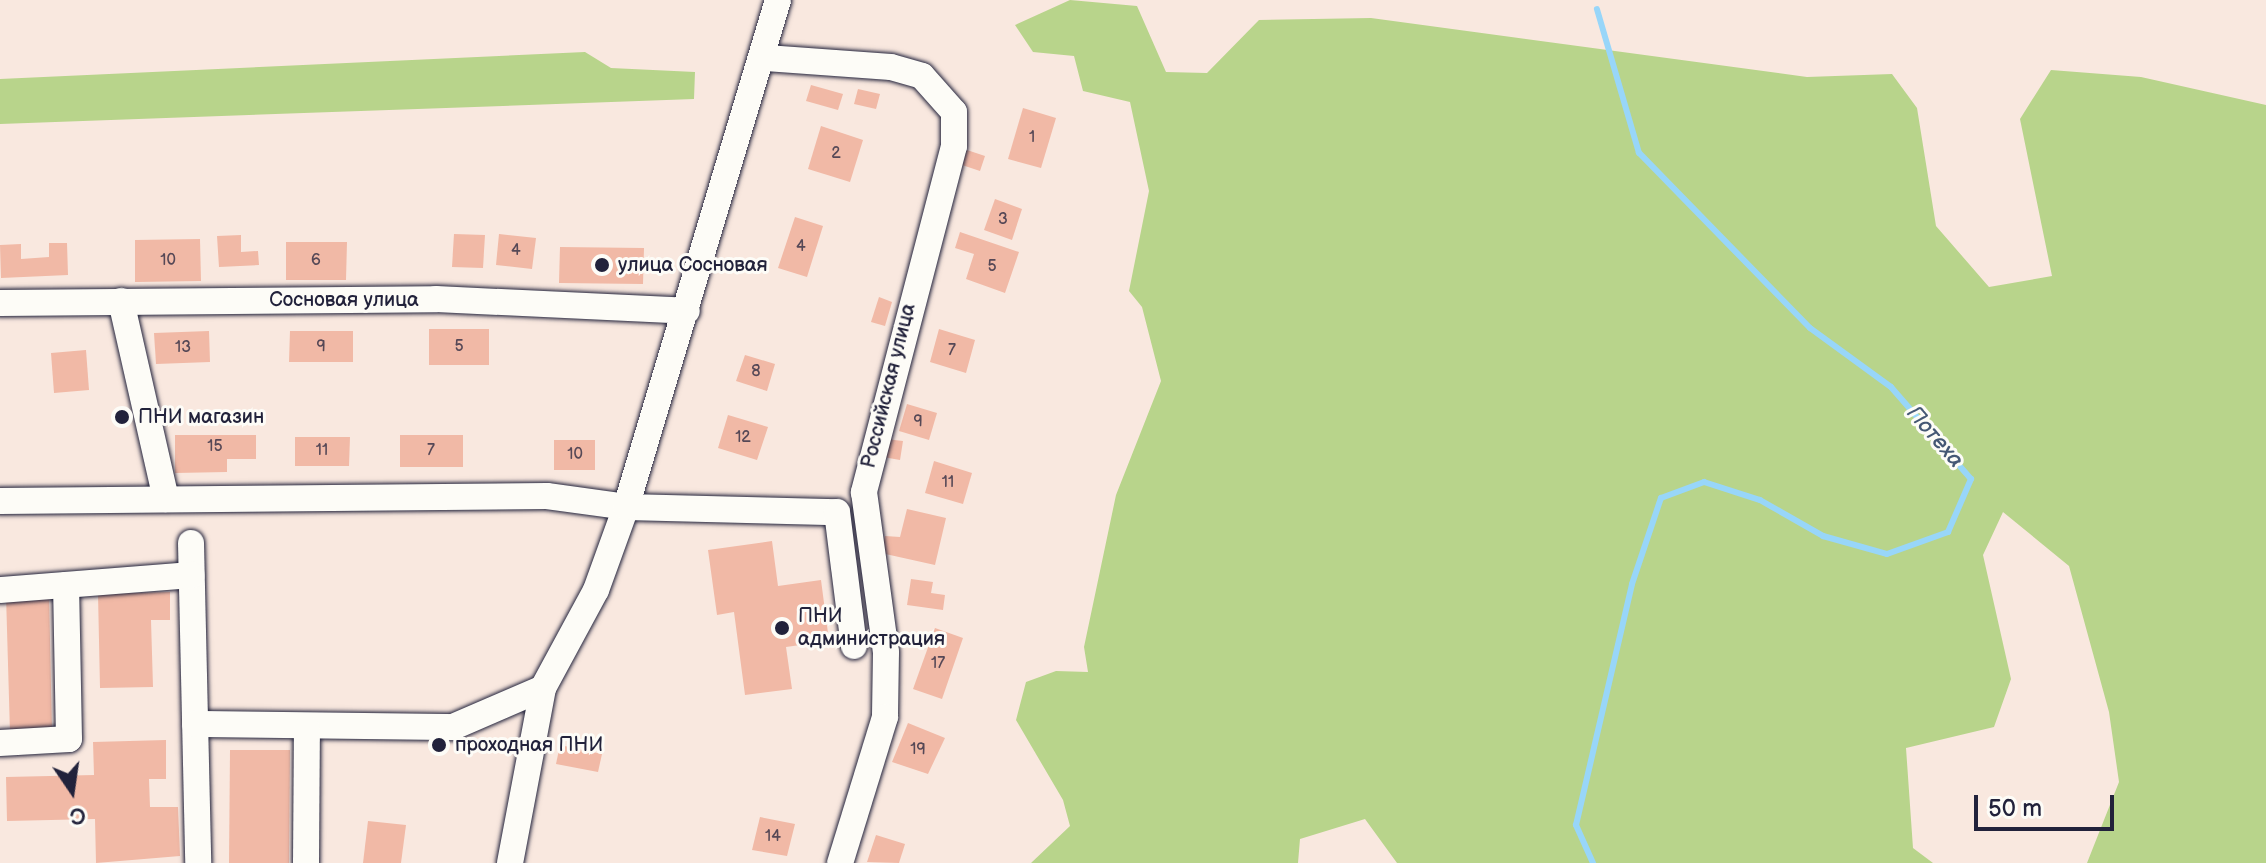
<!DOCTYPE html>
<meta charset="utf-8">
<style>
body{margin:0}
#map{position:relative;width:2266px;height:863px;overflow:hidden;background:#f9e8df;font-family:"Balsamiq Sans",sans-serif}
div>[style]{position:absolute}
.green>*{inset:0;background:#b8d48b}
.stream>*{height:6px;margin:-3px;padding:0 3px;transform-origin:3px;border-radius:3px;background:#98d6f9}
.building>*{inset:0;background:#f1b9a6}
.roads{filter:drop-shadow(0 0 2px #22223b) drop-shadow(0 0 2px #22223b)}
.minor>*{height:26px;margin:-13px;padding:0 13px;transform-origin:13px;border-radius:13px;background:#fdfcf7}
.dots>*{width:22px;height:22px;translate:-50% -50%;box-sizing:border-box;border:4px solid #fdfcf7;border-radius:50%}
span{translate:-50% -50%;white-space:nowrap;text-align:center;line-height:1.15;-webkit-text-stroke:6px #fdfcf7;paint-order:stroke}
.number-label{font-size:16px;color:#564856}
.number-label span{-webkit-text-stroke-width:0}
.poi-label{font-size:20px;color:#22223b}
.left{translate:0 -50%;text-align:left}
.street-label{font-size:20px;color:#22223b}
.water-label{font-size:22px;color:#455874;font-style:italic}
.north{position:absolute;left:32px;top:751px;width:80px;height:80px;-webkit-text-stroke:6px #fdfcf7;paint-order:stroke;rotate:167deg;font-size:22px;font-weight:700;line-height:32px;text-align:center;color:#22223b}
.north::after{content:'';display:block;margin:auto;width:28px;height:36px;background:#22223b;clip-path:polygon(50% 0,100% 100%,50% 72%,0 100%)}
.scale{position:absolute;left:1974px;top:795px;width:140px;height:36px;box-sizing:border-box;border:4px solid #22223b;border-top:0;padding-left:10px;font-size:24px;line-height:28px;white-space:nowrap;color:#22223b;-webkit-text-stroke:6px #fdfcf7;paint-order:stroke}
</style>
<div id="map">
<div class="green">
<i style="clip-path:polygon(1070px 0,1137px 6px,1166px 72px,1207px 73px,1259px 20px,1371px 18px,1807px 77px,1892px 74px,1917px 108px,1936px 226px,1989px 287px,2052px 276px,2020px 119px,2051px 70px,2141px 77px,2266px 105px,2266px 863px,2087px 863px,2119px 782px,2109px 712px,2069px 566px,2003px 512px,1983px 555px,2011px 679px,1994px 727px,1906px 748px,1913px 848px,1933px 863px,1397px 863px,1365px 819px,1300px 839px,1298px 863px,1031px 863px,1070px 826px,1063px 800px,1016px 720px,1026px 682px,1056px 671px,1088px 672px,1084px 647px,1116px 495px,1161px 381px,1142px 307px,1129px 291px,1149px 191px,1130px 102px,1083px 91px,1074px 56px,1033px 52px,1015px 25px)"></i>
<i style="clip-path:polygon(585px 52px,611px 68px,695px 72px,694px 99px,0 124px,0 79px)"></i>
</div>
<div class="stream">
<i style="left:1593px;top:863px;width:42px;rotate:-114.1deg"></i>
<i style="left:1576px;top:825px;width:247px;rotate:-76.9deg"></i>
<i style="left:1632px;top:584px;width:91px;rotate:-71.4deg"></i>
<i style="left:1661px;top:498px;width:46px;rotate:-20.4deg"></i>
<i style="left:1704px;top:482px;width:59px;rotate:17.8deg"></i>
<i style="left:1760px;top:500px;width:73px;rotate:29.7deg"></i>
<i style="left:1823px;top:536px;width:66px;rotate:15.7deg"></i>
<i style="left:1887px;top:554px;width:65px;rotate:-19.8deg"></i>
<i style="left:1948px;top:532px;width:58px;rotate:-66.5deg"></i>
<i style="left:1971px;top:479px;width:122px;rotate:-131deg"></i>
<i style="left:1891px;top:387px;width:100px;rotate:-143.9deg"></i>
<i style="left:1810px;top:328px;width:245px;rotate:-134.3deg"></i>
<i style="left:1639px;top:153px;width:150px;rotate:-106.3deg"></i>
</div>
<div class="building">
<i style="clip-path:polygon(811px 85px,843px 94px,838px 110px,806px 101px)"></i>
<i style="clip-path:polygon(858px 89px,880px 94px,876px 109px,854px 104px)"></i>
<i style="clip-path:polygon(1023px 108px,1056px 118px,1041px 168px,1008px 159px)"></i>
<i style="clip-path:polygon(821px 126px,863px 140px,850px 182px,808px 169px)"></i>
<i style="clip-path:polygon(967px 150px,985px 156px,980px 171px,962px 165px)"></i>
<i style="clip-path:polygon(995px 199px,1022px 209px,1012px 240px,984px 230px)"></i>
<i style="clip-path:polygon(795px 217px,823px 226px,807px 277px,778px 268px)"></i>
<i style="clip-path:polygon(960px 232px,1019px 252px,1005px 293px,966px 279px,974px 254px,955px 248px)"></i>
<i style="clip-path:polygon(454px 234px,485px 235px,483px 268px,452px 267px)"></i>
<i style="clip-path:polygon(499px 234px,536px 238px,532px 269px,496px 265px)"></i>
<i style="clip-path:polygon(241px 235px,241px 252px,258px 251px,259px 265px,219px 267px,217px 236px)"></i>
<i style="clip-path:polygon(200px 239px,201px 281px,135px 282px,135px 240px)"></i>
<i style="clip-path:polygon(286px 242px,347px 242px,346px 280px,286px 280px)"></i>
<i style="clip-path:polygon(49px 243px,67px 243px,68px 275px,1px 278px,0 245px,21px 244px,21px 259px,49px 257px)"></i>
<i style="clip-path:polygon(560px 247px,644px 248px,643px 284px,559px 283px)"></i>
<i style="clip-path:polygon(879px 297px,892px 302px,885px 326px,871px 322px)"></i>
<i style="clip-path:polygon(429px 329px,489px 329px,489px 365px,429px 365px)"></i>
<i style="clip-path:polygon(939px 329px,975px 340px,966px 373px,930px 362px)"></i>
<i style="clip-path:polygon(209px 331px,210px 362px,156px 364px,154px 333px)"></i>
<i style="clip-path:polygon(290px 331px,353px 331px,353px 362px,289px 362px)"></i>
<i style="clip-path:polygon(86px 350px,89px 390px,54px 393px,51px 353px)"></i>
<i style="clip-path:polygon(745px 355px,775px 364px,767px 391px,736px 381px)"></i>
<i style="clip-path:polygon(907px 404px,937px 413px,929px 440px,899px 431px)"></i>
<i style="clip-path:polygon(728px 415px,768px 427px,757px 460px,718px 448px)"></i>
<i style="clip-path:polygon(175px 435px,256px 435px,256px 459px,227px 459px,227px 472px,175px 473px)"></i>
<i style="clip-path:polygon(400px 435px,463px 435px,463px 467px,400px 467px)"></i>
<i style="clip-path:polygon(295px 437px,350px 437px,349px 466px,295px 466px)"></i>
<i style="clip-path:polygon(886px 439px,903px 441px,900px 460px,883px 457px)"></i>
<i style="clip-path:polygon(554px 440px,595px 440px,595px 470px,554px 470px)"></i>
<i style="clip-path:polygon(934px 461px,972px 473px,963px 504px,925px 493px)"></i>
<i style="clip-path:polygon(907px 509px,946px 518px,935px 565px,881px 553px,885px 536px,900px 537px)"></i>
<i style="clip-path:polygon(772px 541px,778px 586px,821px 580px,829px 641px,786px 647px,792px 689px,745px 695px,734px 612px,717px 615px,708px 550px)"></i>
<i style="clip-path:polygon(911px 579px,933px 582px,931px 593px,945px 595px,943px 610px,907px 605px)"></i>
<i style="clip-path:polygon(170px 592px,170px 620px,151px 620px,153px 687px,100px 688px,98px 594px)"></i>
<i style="clip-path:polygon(49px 594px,52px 732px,10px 733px,6px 595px)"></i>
<i style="clip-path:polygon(935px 628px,963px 638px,942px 699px,913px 689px)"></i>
<i style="clip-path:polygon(908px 723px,945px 738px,928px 774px,892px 762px)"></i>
<i style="clip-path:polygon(436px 736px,446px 738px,443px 754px,433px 752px)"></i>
<i style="clip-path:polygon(166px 740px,166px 779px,149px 779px,150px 807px,178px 807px,180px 856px,96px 863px,95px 819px,7px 821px,6px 777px,94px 775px,93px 742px)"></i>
<i style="clip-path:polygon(560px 745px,602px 754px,598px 772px,556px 764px)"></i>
<i style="clip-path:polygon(230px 750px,290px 750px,289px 863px,229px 863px)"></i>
<i style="clip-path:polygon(760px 817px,795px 824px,787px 856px,752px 850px)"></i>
<i style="clip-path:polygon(368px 821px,406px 825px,401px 863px,363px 863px)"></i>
<i style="clip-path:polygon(876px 835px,905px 844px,899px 863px,867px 862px)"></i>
</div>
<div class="roads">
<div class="minor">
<i style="left:766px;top:58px;width:125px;rotate:4.1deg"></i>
<i style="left:891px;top:67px;width:32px;rotate:16deg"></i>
<i style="left:922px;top:76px;width:48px;rotate:48.4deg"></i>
<i style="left:954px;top:112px;width:34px;rotate:90deg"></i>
<i style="left:954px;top:146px;width:358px;rotate:104.6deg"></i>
<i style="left:864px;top:492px;width:162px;rotate:82.2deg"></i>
<i style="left:886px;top:652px;width:65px;rotate:90.9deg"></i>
<i style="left:885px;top:717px;width:153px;rotate:107.1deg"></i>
<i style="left:121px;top:301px;width:203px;rotate:77.2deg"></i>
<i style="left:0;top:303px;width:436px;rotate:-0.5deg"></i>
<i style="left:436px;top:299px;width:251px;rotate:2.7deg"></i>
<i style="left:0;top:501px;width:547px;rotate:-0.52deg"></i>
<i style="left:547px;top:496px;width:80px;rotate:7.9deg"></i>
<i style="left:626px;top:507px;width:211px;rotate:1.4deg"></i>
<i style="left:837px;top:512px;width:135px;rotate:82.8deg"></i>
<i style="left:191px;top:543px;width:320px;rotate:88.7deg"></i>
<i style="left:0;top:590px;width:192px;rotate:-4.5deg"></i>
<i style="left:195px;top:724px;width:258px;rotate:0.7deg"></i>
<i style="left:453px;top:727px;width:98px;rotate:-23.4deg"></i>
<i style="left:0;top:743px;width:69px;rotate:-3.3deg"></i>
<i style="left:69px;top:739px;width:154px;rotate:-91.1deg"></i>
<i style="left:306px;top:863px;width:134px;rotate:-89.6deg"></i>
<i style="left:510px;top:863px;width:178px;rotate:-79.3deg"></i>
<i style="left:543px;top:688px;width:111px;rotate:-61.6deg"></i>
<i style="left:596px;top:590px;width:88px;rotate:-70.1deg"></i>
<i style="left:626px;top:507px;width:529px;rotate:-73.31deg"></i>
</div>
</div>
<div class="dots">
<i style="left:602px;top:265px;background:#22223b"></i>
<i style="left:122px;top:417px;background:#22223b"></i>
<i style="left:782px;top:628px;background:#22223b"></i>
<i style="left:439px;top:745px;background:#22223b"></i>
</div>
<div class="number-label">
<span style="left:1032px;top:138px">1</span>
<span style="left:836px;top:154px">2</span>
<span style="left:1003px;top:220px">3</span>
<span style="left:801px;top:247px">4</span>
<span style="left:516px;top:251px">4</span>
<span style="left:168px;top:261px">10</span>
<span style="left:316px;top:261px">6</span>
<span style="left:992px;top:267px">5</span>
<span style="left:321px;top:347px">9</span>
<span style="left:459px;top:347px">5</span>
<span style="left:183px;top:348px">13</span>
<span style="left:952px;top:351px">7</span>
<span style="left:756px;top:372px">8</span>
<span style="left:918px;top:422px">9</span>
<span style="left:743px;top:438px">12</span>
<span style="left:215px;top:447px">15</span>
<span style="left:322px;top:451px">11</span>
<span style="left:431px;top:451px">7</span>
<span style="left:575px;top:455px">10</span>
<span style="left:948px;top:483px">11</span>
<span style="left:938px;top:664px">17</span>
<span style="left:918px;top:750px">19</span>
<span style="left:773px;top:837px">14</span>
</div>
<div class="poi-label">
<span class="left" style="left:618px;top:265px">улица Сосновая</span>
<span class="left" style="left:138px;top:417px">ПНИ магазин</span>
<span class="left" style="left:798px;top:628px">ПНИ<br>администрация</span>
<span class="left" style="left:455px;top:745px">проходная ПНИ</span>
</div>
<div class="street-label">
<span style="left:344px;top:300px">Сосновая улица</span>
<span style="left:889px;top:386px;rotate:-76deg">Российская улица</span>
</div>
<div class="water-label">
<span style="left:1935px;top:437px;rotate:49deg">Потеха</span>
</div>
<div class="north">С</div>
<div class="scale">50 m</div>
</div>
